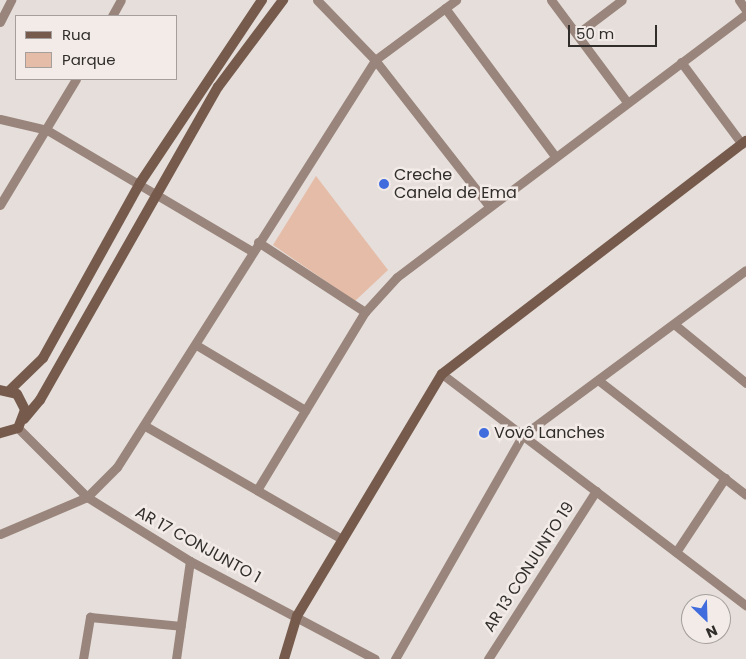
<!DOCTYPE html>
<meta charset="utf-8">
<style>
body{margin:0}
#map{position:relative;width:746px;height:659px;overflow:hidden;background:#e5deda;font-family:Poppins,sans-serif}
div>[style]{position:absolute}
.green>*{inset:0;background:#e5bca7}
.street>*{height:9px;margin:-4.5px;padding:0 4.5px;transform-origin:4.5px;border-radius:4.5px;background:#99857c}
.secondary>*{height:10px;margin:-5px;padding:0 5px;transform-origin:5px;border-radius:5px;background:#765b4d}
.dots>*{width:14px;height:14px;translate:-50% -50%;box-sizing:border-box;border:2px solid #f2ebe8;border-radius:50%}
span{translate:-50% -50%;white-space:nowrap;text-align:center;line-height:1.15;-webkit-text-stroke:5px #f2ebe8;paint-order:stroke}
.poi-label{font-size:16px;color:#302d2b}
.left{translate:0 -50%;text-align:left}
.street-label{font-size:16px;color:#302d2b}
.legend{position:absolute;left:15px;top:15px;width:162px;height:65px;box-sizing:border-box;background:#f2ebe8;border:1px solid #a49f9c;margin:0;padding:6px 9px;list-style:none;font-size:15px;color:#302d2b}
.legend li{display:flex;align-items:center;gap:10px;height:25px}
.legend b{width:25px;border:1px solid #a49f9c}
.north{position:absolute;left:681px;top:594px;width:50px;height:50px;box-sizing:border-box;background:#f2ebe8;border:1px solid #a49f9c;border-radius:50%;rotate:156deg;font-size:14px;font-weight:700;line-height:20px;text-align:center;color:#302d2b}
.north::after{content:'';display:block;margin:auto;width:18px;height:22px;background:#416cde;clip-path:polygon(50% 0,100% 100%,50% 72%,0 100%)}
.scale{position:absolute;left:568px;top:25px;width:89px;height:22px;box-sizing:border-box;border:2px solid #302d2b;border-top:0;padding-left:6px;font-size:15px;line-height:18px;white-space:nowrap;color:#302d2b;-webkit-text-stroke:4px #f2ebe8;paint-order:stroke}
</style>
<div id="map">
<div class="green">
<i style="clip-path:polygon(316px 176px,388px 270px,355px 301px,273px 245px)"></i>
</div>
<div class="street">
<i style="left:317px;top:0;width:83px;rotate:46deg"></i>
<i style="left:375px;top:60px;width:185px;rotate:52deg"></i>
<i style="left:551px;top:0;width:127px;rotate:53.3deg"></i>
<i style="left:739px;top:0;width:12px;rotate:55deg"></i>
<i style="left:445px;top:8px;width:184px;rotate:53.4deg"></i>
<i style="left:112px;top:16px;width:18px;rotate:-61deg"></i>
<i style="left:0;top:22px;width:25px;rotate:-63deg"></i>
<i style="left:577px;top:34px;width:56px;rotate:-37.1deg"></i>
<i style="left:681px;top:62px;width:102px;rotate:53.4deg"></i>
<i style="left:0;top:119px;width:48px;rotate:13.2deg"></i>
<i style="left:47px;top:130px;width:238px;rotate:30.6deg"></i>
<i style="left:0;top:205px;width:147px;rotate:-58.9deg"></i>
<i style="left:258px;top:242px;width:128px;rotate:33.2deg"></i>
<i style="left:674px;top:324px;width:93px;rotate:39.3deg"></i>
<i style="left:198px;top:346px;width:125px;rotate:30.9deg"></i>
<i style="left:442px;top:374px;width:382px;rotate:37.3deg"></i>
<i style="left:598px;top:380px;width:187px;rotate:37.8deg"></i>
<i style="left:147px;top:427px;width:225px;rotate:29.9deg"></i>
<i style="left:18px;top:428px;width:98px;rotate:45deg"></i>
<i style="left:87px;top:497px;width:121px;rotate:31.9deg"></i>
<i style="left:190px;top:561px;width:209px;rotate:27.9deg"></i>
<i style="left:257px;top:490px;width:208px;rotate:-58.8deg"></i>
<i style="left:365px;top:312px;width:47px;rotate:-47.6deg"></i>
<i style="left:397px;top:277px;width:437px;rotate:-37deg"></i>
<i style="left:0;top:534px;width:95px;rotate:-23deg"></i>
<i style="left:87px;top:497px;width:42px;rotate:-45deg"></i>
<i style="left:117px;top:467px;width:482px;rotate:-57.6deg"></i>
<i style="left:375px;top:60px;width:101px;rotate:-36.5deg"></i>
<i style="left:676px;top:552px;width:89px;rotate:-56.5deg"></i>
<i style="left:83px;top:659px;width:43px;rotate:-80.5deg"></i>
<i style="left:90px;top:617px;width:91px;rotate:5.6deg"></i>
<i style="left:176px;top:659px;width:99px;rotate:-81.9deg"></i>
<i style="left:395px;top:659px;width:258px;rotate:-60.3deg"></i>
<i style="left:523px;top:435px;width:277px;rotate:-36.5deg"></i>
<i style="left:488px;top:659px;width:200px;rotate:-57.3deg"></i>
</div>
<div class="secondary">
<i style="left:0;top:390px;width:17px;rotate:13deg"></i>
<i style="left:17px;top:394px;width:18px;rotate:63deg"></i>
<i style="left:25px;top:410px;width:19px;rotate:111deg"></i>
<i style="left:18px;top:428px;width:19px;rotate:164deg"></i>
<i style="left:10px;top:390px;width:46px;rotate:-44.1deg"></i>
<i style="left:43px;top:358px;width:200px;rotate:-61deg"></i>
<i style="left:140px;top:183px;width:220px;rotate:-56.3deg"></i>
<i style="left:24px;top:419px;width:25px;rotate:-50deg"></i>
<i style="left:40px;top:400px;width:360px;rotate:-60.4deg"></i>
<i style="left:218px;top:87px;width:109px;rotate:-53.2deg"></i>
<i style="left:284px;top:659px;width:45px;rotate:-73.2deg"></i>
<i style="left:297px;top:616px;width:282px;rotate:-59.1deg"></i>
<i style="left:442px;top:374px;width:383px;rotate:-37.5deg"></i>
</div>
<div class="dots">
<i style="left:384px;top:184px;background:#416cde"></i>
<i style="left:484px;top:433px;background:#416cde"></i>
</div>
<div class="poi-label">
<span class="left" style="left:394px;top:184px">Creche<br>Canela de Ema</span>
<span class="left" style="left:494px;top:433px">Vovô Lanches</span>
</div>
<div class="street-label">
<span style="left:198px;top:545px;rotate:29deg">AR 17 CONJUNTO 1</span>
<span style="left:529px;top:567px;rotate:-57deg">AR 13 CONJUNTO 19</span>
</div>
<ul class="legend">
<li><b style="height:6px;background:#765b4d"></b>Rua</li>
<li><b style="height:14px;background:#e5bca7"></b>Parque</li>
</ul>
<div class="north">N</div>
<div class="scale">50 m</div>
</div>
